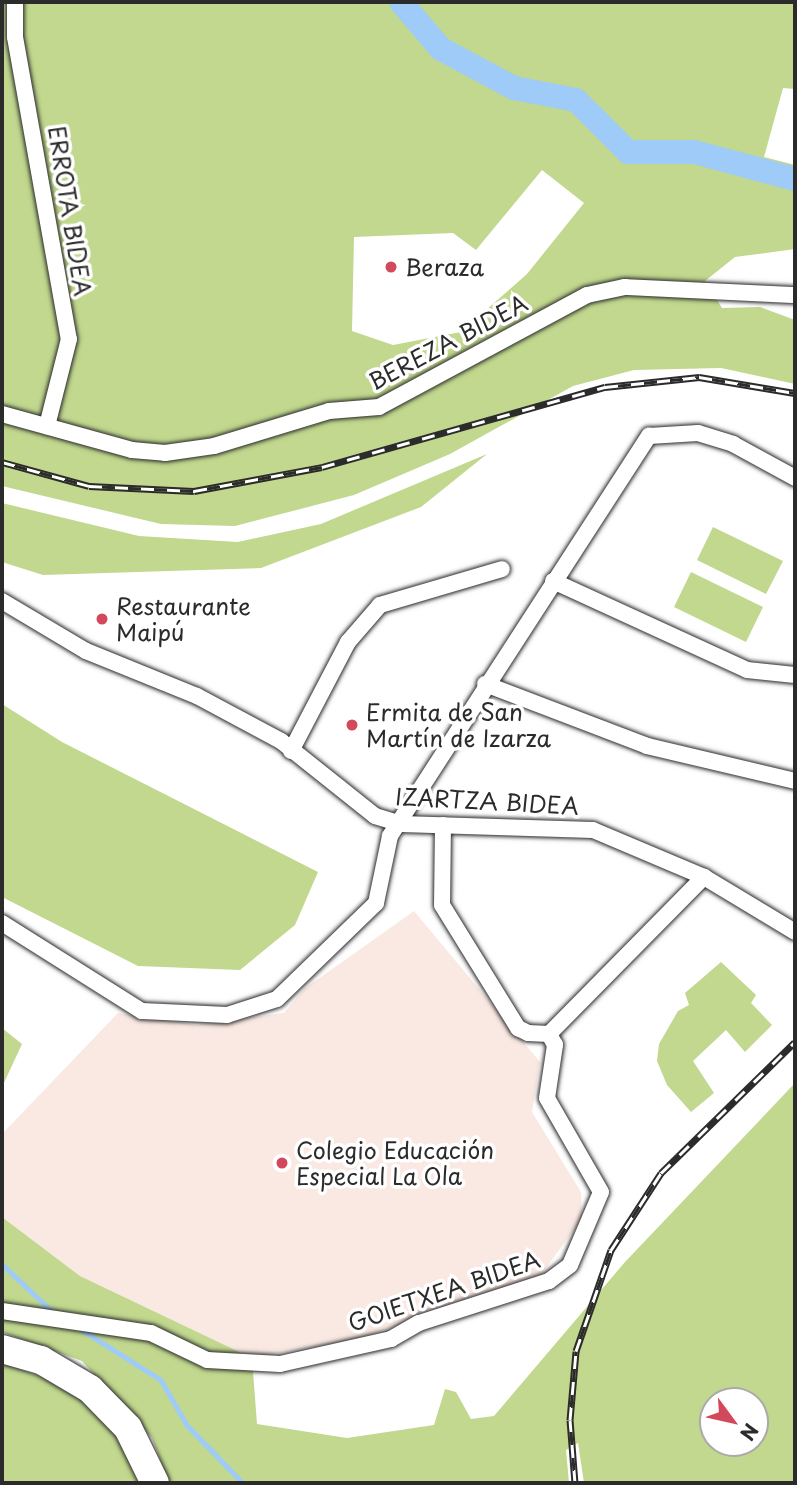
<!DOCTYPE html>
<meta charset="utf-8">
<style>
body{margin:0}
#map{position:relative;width:797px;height:1485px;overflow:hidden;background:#fff;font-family:"Playpen Sans",sans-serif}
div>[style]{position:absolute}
.built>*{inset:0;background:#fae9e3}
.green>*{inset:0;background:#c1d88e}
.stream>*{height:4.5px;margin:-2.25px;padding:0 2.25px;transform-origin:2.25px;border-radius:2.25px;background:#9ecbf8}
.river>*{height:24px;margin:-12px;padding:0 12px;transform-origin:12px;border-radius:12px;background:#9ecbf8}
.roads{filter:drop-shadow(0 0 2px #2b2b2b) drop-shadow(0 0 2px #2b2b2b)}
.street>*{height:16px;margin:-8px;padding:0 8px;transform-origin:8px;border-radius:8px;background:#fff}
.highway>*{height:28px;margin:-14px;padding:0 14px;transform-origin:14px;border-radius:14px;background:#fff}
.rail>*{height:7px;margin-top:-3.5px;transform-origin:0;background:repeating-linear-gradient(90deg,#fff 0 13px,#2b2b2b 0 26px);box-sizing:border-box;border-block:2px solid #2b2b2b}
.dots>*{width:19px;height:19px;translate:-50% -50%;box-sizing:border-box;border:4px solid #fff;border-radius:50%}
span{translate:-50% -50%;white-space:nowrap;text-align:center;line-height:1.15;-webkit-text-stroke:7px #fff;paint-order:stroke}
.street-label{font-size:23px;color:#2b2b2b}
.poi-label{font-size:23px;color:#2b2b2b}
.left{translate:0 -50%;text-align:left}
.frame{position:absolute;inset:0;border:4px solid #2b2b2b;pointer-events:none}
.north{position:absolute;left:699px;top:1387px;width:70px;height:70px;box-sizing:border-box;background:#fff;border:2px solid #aaa;border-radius:50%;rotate:123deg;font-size:19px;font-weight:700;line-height:28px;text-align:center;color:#2b2b2b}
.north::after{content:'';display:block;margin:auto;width:24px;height:32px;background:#d1495b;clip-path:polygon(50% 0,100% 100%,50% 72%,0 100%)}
</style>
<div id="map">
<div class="built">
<i style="clip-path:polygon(414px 911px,540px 1062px,532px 1112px,581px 1192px,582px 1219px,540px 1276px,361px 1338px,252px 1358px,80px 1276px,2px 1217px,2px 1134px,118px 1013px,196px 1025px,284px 1013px,304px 989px)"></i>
</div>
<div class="green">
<i style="clip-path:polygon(evenodd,2px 2px,795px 2px,795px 89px,783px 88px,764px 157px,795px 165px,795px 249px,735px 257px,705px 281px,722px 308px,760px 307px,795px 320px,795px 384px,721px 368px,634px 370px,573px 386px,450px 454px,354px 495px,235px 526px,161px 524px,2px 486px,2px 2px,542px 170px,584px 203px,527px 274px,461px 332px,393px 345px,352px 331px,354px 237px,453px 233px,476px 250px,542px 170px)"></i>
<i style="clip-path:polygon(487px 454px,421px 507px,261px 568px,43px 575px,2px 562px,2px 503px,139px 536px,238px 542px,321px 524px)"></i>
<i style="clip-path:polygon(713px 527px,783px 561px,766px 594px,697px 560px)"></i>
<i style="clip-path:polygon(691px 572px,763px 607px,746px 642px,674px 607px)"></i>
<i style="clip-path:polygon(2px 704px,62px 742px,318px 872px,295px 925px,240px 970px,138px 966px,2px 897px)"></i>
<i style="clip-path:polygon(721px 962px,756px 995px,751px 1003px,772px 1025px,745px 1052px,726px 1030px,693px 1061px,714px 1093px,691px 1112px,667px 1085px,657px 1061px,659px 1044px,678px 1011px,689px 1005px,685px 993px)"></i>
<i style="clip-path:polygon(2px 1028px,22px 1044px,2px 1087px)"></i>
<i style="clip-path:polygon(evenodd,795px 1083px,795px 1483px,584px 1483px,578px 1443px,566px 1450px,569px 1483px,169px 1483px,152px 1438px,82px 1361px,2px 1332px,2px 1217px,80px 1276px,252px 1358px,257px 1424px,347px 1438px,434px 1425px,445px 1389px,456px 1392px,471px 1419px,494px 1416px,625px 1262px,795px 1083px,713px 1401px,755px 1401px,755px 1443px,713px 1443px,713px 1401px)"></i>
<i style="clip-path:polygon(2px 1363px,76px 1389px,125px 1441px,146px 1483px,2px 1483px)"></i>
</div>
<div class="stream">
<i style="left:2px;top:1264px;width:71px;rotate:43.3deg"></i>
<i style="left:82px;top:1330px;width:93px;rotate:32.3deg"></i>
<i style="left:161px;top:1380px;width:52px;rotate:60deg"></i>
<i style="left:187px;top:1425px;width:81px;rotate:46deg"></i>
</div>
<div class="river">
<i style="left:401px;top:2px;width:62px;rotate:49.6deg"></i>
<i style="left:441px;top:49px;width:83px;rotate:28.1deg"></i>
<i style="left:514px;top:88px;width:63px;rotate:11deg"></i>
<i style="left:576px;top:100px;width:74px;rotate:45deg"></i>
<i style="left:628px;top:152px;width:66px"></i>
<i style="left:694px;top:152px;width:105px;rotate:15deg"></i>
</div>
<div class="roads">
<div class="street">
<i style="left:15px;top:2px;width:35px;rotate:90deg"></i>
<i style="left:15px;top:37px;width:307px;rotate:79.9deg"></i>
<i style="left:69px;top:339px;width:90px;rotate:104.2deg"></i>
<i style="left:2px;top:414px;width:135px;rotate:15.5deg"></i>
<i style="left:132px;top:450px;width:33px;rotate:5deg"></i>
<i style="left:165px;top:453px;width:49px;rotate:-8.1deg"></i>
<i style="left:214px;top:446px;width:120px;rotate:-16.9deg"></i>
<i style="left:329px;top:411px;width:50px;rotate:-4.6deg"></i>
<i style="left:379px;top:407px;width:236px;rotate:-28.3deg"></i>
<i style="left:587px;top:295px;width:39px;rotate:-12deg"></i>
<i style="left:625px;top:287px;width:170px;rotate:2.7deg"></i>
<i style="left:553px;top:581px;width:213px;rotate:24.6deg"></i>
<i style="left:747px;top:670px;width:48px;rotate:5.9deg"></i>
<i style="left:2px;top:601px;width:98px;rotate:30.8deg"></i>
<i style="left:86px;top:651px;width:120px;rotate:22.1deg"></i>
<i style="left:197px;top:696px;width:95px;rotate:28.2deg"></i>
<i style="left:281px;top:741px;width:120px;rotate:38.6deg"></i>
<i style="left:375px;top:816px;width:27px;rotate:17deg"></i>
<i style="left:401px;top:824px;width:192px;rotate:1.8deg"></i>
<i style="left:593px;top:830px;width:121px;rotate:22.9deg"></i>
<i style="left:704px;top:877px;width:106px;rotate:31.1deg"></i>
<i style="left:485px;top:684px;width:173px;rotate:20.9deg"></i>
<i style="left:647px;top:746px;width:152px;rotate:13.3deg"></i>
<i style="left:291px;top:751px;width:123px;rotate:-62.4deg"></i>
<i style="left:348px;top:642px;width:49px;rotate:-49.1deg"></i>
<i style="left:380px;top:605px;width:127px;rotate:-16.4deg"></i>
<i style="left:443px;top:825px;width:80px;rotate:90.7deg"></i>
<i style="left:442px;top:905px;width:145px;rotate:58.3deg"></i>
<i style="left:518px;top:1028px;width:11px;rotate:27deg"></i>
<i style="left:528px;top:1033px;width:21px;rotate:3deg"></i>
<i style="left:549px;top:1034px;width:221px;rotate:-45.4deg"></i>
<i style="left:2px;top:923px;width:165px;rotate:32.2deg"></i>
<i style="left:142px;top:1011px;width:85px;rotate:2.7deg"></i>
<i style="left:227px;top:1015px;width:52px;rotate:-17.7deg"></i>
<i style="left:277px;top:999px;width:138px;rotate:-44.1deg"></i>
<i style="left:376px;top:903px;width:68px;rotate:-78.2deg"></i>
<i style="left:390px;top:836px;width:477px;rotate:-57.1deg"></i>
<i style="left:649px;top:436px;width:49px;rotate:-3.5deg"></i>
<i style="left:698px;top:433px;width:37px;rotate:17deg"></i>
<i style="left:733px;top:444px;width:71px;rotate:28.7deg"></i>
<i style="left:2px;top:1311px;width:151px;rotate:8.4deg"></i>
<i style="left:151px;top:1333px;width:62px;rotate:25.7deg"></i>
<i style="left:207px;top:1360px;width:73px;rotate:3.1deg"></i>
<i style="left:280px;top:1364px;width:114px;rotate:-12.7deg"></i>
<i style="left:391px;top:1339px;width:32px;rotate:-30deg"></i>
<i style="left:419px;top:1323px;width:137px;rotate:-17.9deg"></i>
<i style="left:549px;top:1281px;width:26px;rotate:-37deg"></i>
<i style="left:570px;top:1265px;width:79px;rotate:-67deg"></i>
<i style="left:601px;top:1192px;width:108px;rotate:-119.9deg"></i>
<i style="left:547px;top:1098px;width:54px;rotate:-81.4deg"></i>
<i style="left:555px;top:1045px;width:13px;rotate:-119deg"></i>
</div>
<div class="highway">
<i style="left:2px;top:1349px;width:41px;rotate:15.8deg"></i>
<i style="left:41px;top:1360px;width:57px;rotate:30.6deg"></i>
<i style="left:90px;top:1389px;width:54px;rotate:45.7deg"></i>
<i style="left:128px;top:1428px;width:61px;rotate:63.9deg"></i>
</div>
</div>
<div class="rail">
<i style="left:2px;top:462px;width:90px;rotate:15.4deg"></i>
<i style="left:89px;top:486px;width:105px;rotate:2.7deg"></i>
<i style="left:194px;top:491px;width:130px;rotate:-10.6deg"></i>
<i style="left:322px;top:467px;width:294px;rotate:-15.8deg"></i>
<i style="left:605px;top:387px;width:95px;rotate:-6.1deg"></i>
<i style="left:699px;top:377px;width:97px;rotate:9.5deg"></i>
<i style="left:575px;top:1483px;width:63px;rotate:-94.5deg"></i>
<i style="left:570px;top:1420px;width:69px;rotate:-85deg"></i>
<i style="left:576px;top:1351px;width:107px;rotate:-70.9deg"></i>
<i style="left:611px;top:1250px;width:92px;rotate:-57deg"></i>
<i style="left:661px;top:1173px;width:187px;rotate:-44.4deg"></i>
</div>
<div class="dots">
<i style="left:391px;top:267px;background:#d1495b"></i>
<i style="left:102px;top:619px;background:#d1495b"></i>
<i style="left:352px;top:725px;background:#d1495b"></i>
<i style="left:282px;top:1163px;background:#d1495b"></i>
</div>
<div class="street-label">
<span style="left:70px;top:211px;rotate:81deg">ERROTA BIDEA</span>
<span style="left:448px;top:342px;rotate:-28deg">BEREZA BIDEA</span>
<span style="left:487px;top:801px;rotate:3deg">IZARTZA BIDEA</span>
<span style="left:444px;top:1291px;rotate:-19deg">GOIETXEA BIDEA</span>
</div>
<div class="poi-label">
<span class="left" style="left:405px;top:267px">Beraza</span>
<span class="left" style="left:116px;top:619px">Restaurante<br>Maipú</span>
<span class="left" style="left:366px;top:725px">Ermita de San<br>Martín de Izarza</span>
<span class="left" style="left:296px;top:1163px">Colegio Educación<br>Especial La Ola</span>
</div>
<div class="frame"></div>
<div class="north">N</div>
</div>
